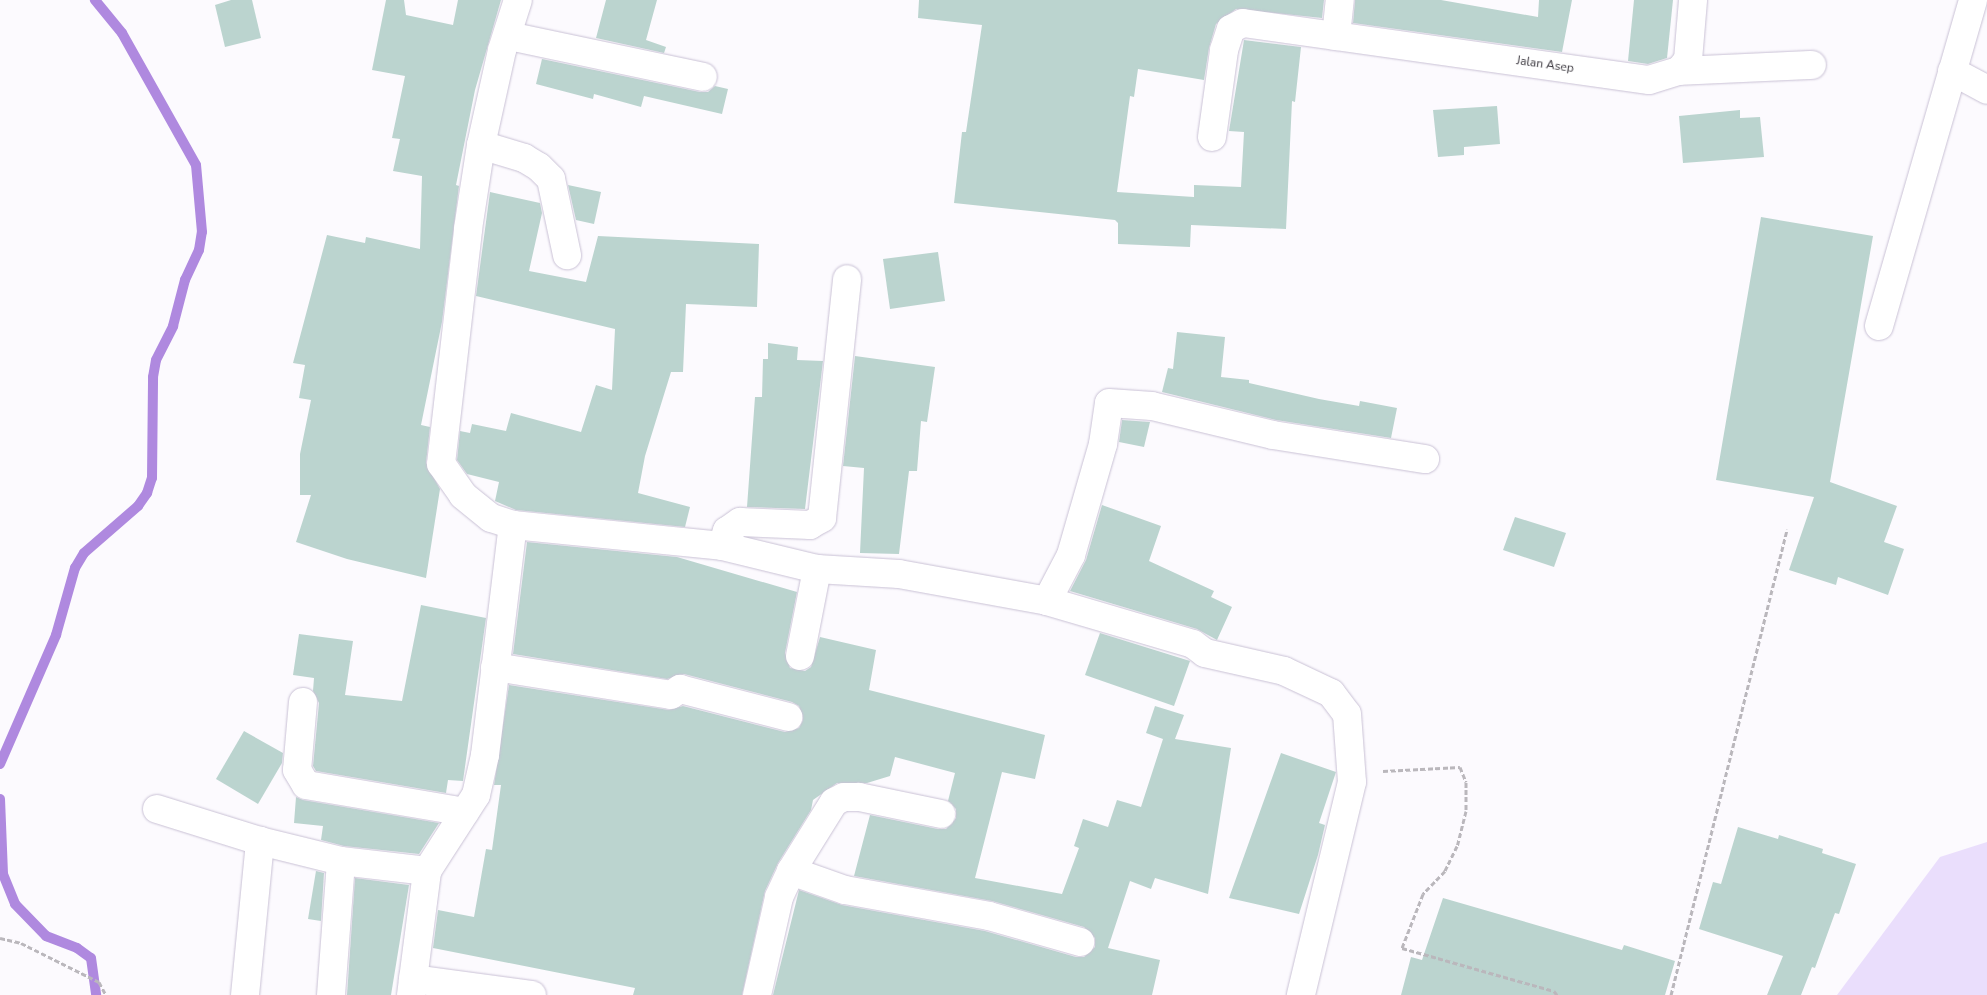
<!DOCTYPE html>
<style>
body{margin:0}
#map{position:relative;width:1987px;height:995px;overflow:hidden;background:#fcfafe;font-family:"Nunito Sans",sans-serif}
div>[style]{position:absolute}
.green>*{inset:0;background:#eadefc}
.stream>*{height:10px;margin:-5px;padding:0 5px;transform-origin:5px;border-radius:5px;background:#af89df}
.building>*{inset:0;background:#bbd4cf}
.path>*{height:3px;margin-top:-1.5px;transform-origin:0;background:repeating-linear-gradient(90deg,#bab7bc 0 5px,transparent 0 7.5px)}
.roads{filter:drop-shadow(0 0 1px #c9c1d5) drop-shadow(0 0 1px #c9c1d5)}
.minor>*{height:28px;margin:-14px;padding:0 14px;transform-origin:14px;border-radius:14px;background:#fff}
span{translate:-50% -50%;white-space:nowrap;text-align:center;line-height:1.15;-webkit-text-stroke:4px #fff;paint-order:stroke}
.street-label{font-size:12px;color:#38353c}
</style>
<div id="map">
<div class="green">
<i style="clip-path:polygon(1987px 842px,1987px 995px,1837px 995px,1940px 857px)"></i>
</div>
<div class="stream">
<i style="left:0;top:764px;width:141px;rotate:-66.5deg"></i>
<i style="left:56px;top:635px;width:70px;rotate:-74.2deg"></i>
<i style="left:75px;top:568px;width:17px;rotate:-59deg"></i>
<i style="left:84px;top:553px;width:72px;rotate:-41deg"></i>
<i style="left:138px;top:506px;width:16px;rotate:-55deg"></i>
<i style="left:147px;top:493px;width:16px;rotate:-72deg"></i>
<i style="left:152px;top:478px;width:101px;rotate:-89.4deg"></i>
<i style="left:153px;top:377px;width:17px;rotate:-80deg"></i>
<i style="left:156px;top:360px;width:38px;rotate:-63deg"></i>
<i style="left:173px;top:326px;width:48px;rotate:-75.4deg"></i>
<i style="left:185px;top:280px;width:33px;rotate:-65deg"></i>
<i style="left:199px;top:250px;width:18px;rotate:-81deg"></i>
<i style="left:202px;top:232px;width:67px;rotate:-95.1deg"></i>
<i style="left:196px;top:165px;width:151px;rotate:-119.3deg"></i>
<i style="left:122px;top:33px;width:43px;rotate:-129.3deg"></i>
<i style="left:0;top:799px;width:75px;rotate:87.7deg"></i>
<i style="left:3px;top:874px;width:32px;rotate:68deg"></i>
<i style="left:15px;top:904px;width:45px;rotate:45.9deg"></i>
<i style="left:46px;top:936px;width:33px;rotate:21deg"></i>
<i style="left:77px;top:948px;width:17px;rotate:36deg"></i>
<i style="left:91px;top:958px;width:37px;rotate:82deg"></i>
</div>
<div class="building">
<i style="clip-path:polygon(231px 0,252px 0,261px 38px,225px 47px,215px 5px)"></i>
<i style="clip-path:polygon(386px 0,404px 0,406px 15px,453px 25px,458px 0,501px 0,475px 90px,456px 185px,459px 186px,442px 322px,421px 425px,430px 427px,426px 463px,440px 489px,426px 578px,347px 559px,296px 542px,311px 495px,300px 495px,300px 454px,311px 400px,299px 398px,305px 365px,293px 363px,327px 235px,365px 243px,366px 237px,420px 249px,422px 176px,393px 171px,400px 139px,392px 138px,405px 76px,372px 70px)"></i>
<i style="clip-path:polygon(606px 0,657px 0,646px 40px,666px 47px,664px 53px,596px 38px)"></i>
<i style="clip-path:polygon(919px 0,1324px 0,1322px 18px,1236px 9px,1216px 24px,1209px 48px,1204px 80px,1138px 69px,1134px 97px,1130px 96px,1117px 192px,1194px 197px,1194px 185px,1241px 187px,1244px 132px,1229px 131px,1244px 40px,1301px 47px,1295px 102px,1292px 101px,1286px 229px,1191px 225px,1190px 247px,1118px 244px,1118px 223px,1115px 220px,954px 203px,962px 132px,966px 132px,982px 25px,918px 18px)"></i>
<i style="clip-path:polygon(1355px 0,1441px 0,1538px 17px,1539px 0,1572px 0,1562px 52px,1353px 23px)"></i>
<i style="clip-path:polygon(1634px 0,1673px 0,1667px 58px,1648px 64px,1628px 61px)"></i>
<i style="clip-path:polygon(542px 59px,700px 92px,708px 92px,715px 86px,728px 89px,722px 114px,644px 96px,641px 107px,594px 94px,593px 99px,536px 84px)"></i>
<i style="clip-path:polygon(1497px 106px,1500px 144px,1464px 147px,1464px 155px,1438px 157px,1433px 110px)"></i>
<i style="clip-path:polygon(1740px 110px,1740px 118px,1760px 117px,1764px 157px,1683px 163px,1679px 116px)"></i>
<i style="clip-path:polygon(568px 185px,601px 192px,594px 224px,576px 220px)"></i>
<i style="clip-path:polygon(490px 192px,540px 203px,542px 213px,529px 271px,586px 282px,598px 236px,759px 244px,757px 307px,686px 304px,683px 372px,671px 372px,645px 456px,638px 493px,690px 507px,685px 527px,516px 510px,495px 501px,499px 482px,467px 474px,457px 460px,460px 431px,470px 433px,472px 424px,506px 431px,511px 413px,581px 432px,596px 385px,612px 390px,615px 329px,476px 296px)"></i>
<i style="clip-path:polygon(1761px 217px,1873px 236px,1830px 482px,1897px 506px,1884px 542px,1904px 549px,1888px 595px,1838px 577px,1836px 585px,1789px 570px,1814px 497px,1716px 480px)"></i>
<i style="clip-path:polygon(938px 252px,945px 301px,890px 309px,883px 259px)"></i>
<i style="clip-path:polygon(1177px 332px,1225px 337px,1221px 377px,1249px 380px,1249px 383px,1319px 399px,1359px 406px,1360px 401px,1397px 408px,1391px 438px,1276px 420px,1162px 392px,1168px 368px,1173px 369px)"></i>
<i style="clip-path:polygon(768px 343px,798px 347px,797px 360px,823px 361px,805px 509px,747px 507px,755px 397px,762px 397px,763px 359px,768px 359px)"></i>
<i style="clip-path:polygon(855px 356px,935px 367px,927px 422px,921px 421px,917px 471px,909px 471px,899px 554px,860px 553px,864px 468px,843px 466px)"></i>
<i style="clip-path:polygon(1122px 420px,1150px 422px,1144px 447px,1119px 442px)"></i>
<i style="clip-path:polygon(1102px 505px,1161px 526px,1149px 561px,1214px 591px,1211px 597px,1232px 607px,1217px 640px,1197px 629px,1070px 591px,1086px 560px)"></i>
<i style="clip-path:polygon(1515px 517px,1566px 533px,1554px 567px,1503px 550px)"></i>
<i style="clip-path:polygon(527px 542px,677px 557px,797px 592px,785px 653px,790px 668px,805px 671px,811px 667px,820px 637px,876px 650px,869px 690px,1045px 735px,1035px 779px,1002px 772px,975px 878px,1062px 894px,1079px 848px,1074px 846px,1083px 819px,1108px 827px,1117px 800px,1141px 807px,1163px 739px,1146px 733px,1155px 706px,1184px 715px,1175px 739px,1231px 748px,1208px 894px,1155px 878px,1151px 889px,1130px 881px,1108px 948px,1160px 960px,1152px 995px,773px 995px,799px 890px,842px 905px,985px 931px,1076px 957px,1084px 957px,1095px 947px,1095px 938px,1084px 927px,992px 901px,854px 876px,870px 815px,938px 829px,946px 829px,956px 818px,956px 809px,948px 801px,955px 773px,895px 757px,890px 776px,867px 783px,837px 783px,813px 800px,811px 810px,778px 863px,765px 891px,742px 995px,633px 995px,635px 988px,433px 948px,438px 910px,474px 917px,486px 849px,492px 850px,501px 785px,494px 785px,509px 685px,669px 710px,683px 706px,785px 732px,799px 728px,803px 720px,799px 706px,792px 702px,684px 674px,667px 679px,513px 654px)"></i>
<i style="clip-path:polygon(421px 605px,486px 618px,463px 781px,448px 780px,446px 793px,316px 771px,313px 766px,319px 703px,313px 691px,314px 678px,293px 675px,299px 634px,353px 641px,345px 695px,402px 701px)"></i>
<i style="clip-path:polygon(1100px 633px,1190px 661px,1174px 706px,1085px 675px)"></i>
<i style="clip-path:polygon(244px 731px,283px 753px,282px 763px,258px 804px,216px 779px)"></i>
<i style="clip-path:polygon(1281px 753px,1336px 772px,1319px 823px,1325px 825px,1318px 855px,1299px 914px,1229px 898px)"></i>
<i style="clip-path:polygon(296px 797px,303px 800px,439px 823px,419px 854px,344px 846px,321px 840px,323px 826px,294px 823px)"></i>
<i style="clip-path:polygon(1738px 827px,1778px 839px,1779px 835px,1823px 849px,1822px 853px,1856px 864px,1839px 914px,1835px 913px,1815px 968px,1812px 967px,1801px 995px,1767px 995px,1783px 956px,1699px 929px,1713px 882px,1721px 884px)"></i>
<i style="clip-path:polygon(316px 871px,324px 873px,321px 921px,308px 919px)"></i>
<i style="clip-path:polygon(355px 878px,409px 885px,391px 995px,347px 995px)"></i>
<i style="clip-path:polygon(1443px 898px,1622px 950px,1624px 945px,1675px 961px,1665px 995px,1401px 995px,1411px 957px,1422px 960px)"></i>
</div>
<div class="path">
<i style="left:1383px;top:771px;width:77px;rotate:-3deg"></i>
<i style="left:1460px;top:767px;width:16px;rotate:68deg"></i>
<i style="left:1466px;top:782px;width:29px;rotate:90deg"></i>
<i style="left:1466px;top:811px;width:36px;rotate:104deg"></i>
<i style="left:1457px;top:846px;width:28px;rotate:116deg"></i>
<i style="left:1445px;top:871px;width:32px;rotate:134deg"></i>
<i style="left:1423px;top:894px;width:58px;rotate:111.3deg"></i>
<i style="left:1402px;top:948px;width:158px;rotate:15.8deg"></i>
<i style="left:1554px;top:991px;width:5px;rotate:53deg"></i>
<i style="left:0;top:938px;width:22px;rotate:13deg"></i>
<i style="left:21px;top:943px;width:87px;rotate:26.6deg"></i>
<i style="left:99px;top:982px;width:15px;rotate:62deg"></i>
<i style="left:1671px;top:995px;width:480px;rotate:-76deg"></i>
</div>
<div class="roads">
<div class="minor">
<i style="left:509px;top:36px;width:198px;rotate:11.9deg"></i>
<i style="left:1336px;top:36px;width:36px;rotate:-84deg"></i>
<i style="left:1679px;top:71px;width:133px;rotate:-2.6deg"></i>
<i style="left:1952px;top:71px;width:40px;rotate:28deg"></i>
<i style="left:1212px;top:137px;width:88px;rotate:-82.1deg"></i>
<i style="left:1224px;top:50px;width:22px;rotate:-72deg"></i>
<i style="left:1231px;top:29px;width:13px;rotate:-27deg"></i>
<i style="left:1243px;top:23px;width:410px;rotate:8deg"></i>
<i style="left:1649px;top:80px;width:31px;rotate:-17deg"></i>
<i style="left:1679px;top:71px;width:14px;rotate:-51deg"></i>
<i style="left:1688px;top:60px;width:60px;rotate:-85.2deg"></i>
<i style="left:481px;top:145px;width:45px;rotate:16.8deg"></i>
<i style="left:524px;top:158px;width:17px;rotate:31deg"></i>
<i style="left:539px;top:167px;width:17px;rotate:45deg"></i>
<i style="left:551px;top:179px;width:78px;rotate:78.1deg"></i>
<i style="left:1879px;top:326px;width:339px;rotate:-73.9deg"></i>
<i style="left:513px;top:525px;width:210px;rotate:5.7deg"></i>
<i style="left:722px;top:546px;width:98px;rotate:13.6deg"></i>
<i style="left:817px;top:569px;width:82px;rotate:3.5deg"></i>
<i style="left:899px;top:574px;width:150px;rotate:10.3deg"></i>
<i style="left:1047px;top:601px;width:152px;rotate:16.4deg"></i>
<i style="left:1193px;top:644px;width:15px;rotate:37deg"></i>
<i style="left:1205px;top:653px;width:81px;rotate:12.8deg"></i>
<i style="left:1284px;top:671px;width:52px;rotate:25.1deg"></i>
<i style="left:1331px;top:693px;width:26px;rotate:53deg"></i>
<i style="left:1347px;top:714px;width:68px;rotate:85.8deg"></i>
<i style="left:1352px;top:782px;width:219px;rotate:103.5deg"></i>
<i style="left:722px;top:546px;width:16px;rotate:-72deg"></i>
<i style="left:727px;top:531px;width:16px;rotate:-35deg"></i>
<i style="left:740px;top:522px;width:70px;rotate:2.5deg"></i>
<i style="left:810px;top:525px;width:14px;rotate:-30deg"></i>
<i style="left:822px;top:518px;width:240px;rotate:-84deg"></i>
<i style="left:1047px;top:601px;width:52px;rotate:-62.4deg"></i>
<i style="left:1071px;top:555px;width:116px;rotate:-73.9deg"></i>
<i style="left:1103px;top:444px;width:41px;rotate:-81.7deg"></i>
<i style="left:1109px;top:403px;width:43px;rotate:4deg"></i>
<i style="left:1152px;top:406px;width:124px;rotate:13.5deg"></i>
<i style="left:1273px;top:435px;width:154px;rotate:9deg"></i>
<i style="left:800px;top:656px;width:89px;rotate:-78.9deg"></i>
<i style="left:495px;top:667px;width:178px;rotate:9deg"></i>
<i style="left:671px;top:695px;width:11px;rotate:-34deg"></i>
<i style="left:680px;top:689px;width:112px;rotate:14.5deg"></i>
<i style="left:303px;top:702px;width:68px;rotate:95deg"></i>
<i style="left:297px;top:770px;width:17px;rotate:59deg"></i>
<i style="left:306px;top:785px;width:161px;rotate:9.6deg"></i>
<i style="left:157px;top:809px;width:108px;rotate:17.3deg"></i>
<i style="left:260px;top:841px;width:83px;rotate:13.9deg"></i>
<i style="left:341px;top:861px;width:87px;rotate:6.6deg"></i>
<i style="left:791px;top:871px;width:57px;rotate:19.4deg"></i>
<i style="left:845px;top:890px;width:146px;rotate:10.2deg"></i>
<i style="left:989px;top:916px;width:95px;rotate:15.9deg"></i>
<i style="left:413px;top:979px;width:120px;rotate:7.7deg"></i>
<i style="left:245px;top:995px;width:155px;rotate:-84.4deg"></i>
<i style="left:331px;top:995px;width:134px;rotate:-85.7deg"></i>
<i style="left:411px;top:995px;width:125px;rotate:-82.6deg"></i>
<i style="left:427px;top:871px;width:90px;rotate:-57.2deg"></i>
<i style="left:476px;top:795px;width:41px;rotate:-77.3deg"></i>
<i style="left:485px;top:755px;width:232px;rotate:-83.1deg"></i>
<i style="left:513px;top:525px;width:23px;rotate:-162deg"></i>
<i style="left:491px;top:518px;width:36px;rotate:-141deg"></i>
<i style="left:463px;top:495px;width:38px;rotate:-125deg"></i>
<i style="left:441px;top:464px;width:237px;rotate:-83.4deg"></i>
<i style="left:468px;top:229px;width:85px;rotate:-81.2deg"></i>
<i style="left:481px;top:145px;width:97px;rotate:-77.5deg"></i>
<i style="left:502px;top:50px;width:52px;rotate:-72.3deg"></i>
<i style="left:757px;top:995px;width:100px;rotate:-77.3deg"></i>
<i style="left:779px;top:897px;width:29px;rotate:-65deg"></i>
<i style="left:791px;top:871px;width:81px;rotate:-58.1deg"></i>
<i style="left:834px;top:802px;width:11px;rotate:-27deg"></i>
<i style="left:844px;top:797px;width:15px"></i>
<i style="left:859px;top:797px;width:84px;rotate:11.7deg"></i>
</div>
</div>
<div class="street-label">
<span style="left:1545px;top:65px;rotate:8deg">Jalan Asep</span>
</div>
</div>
